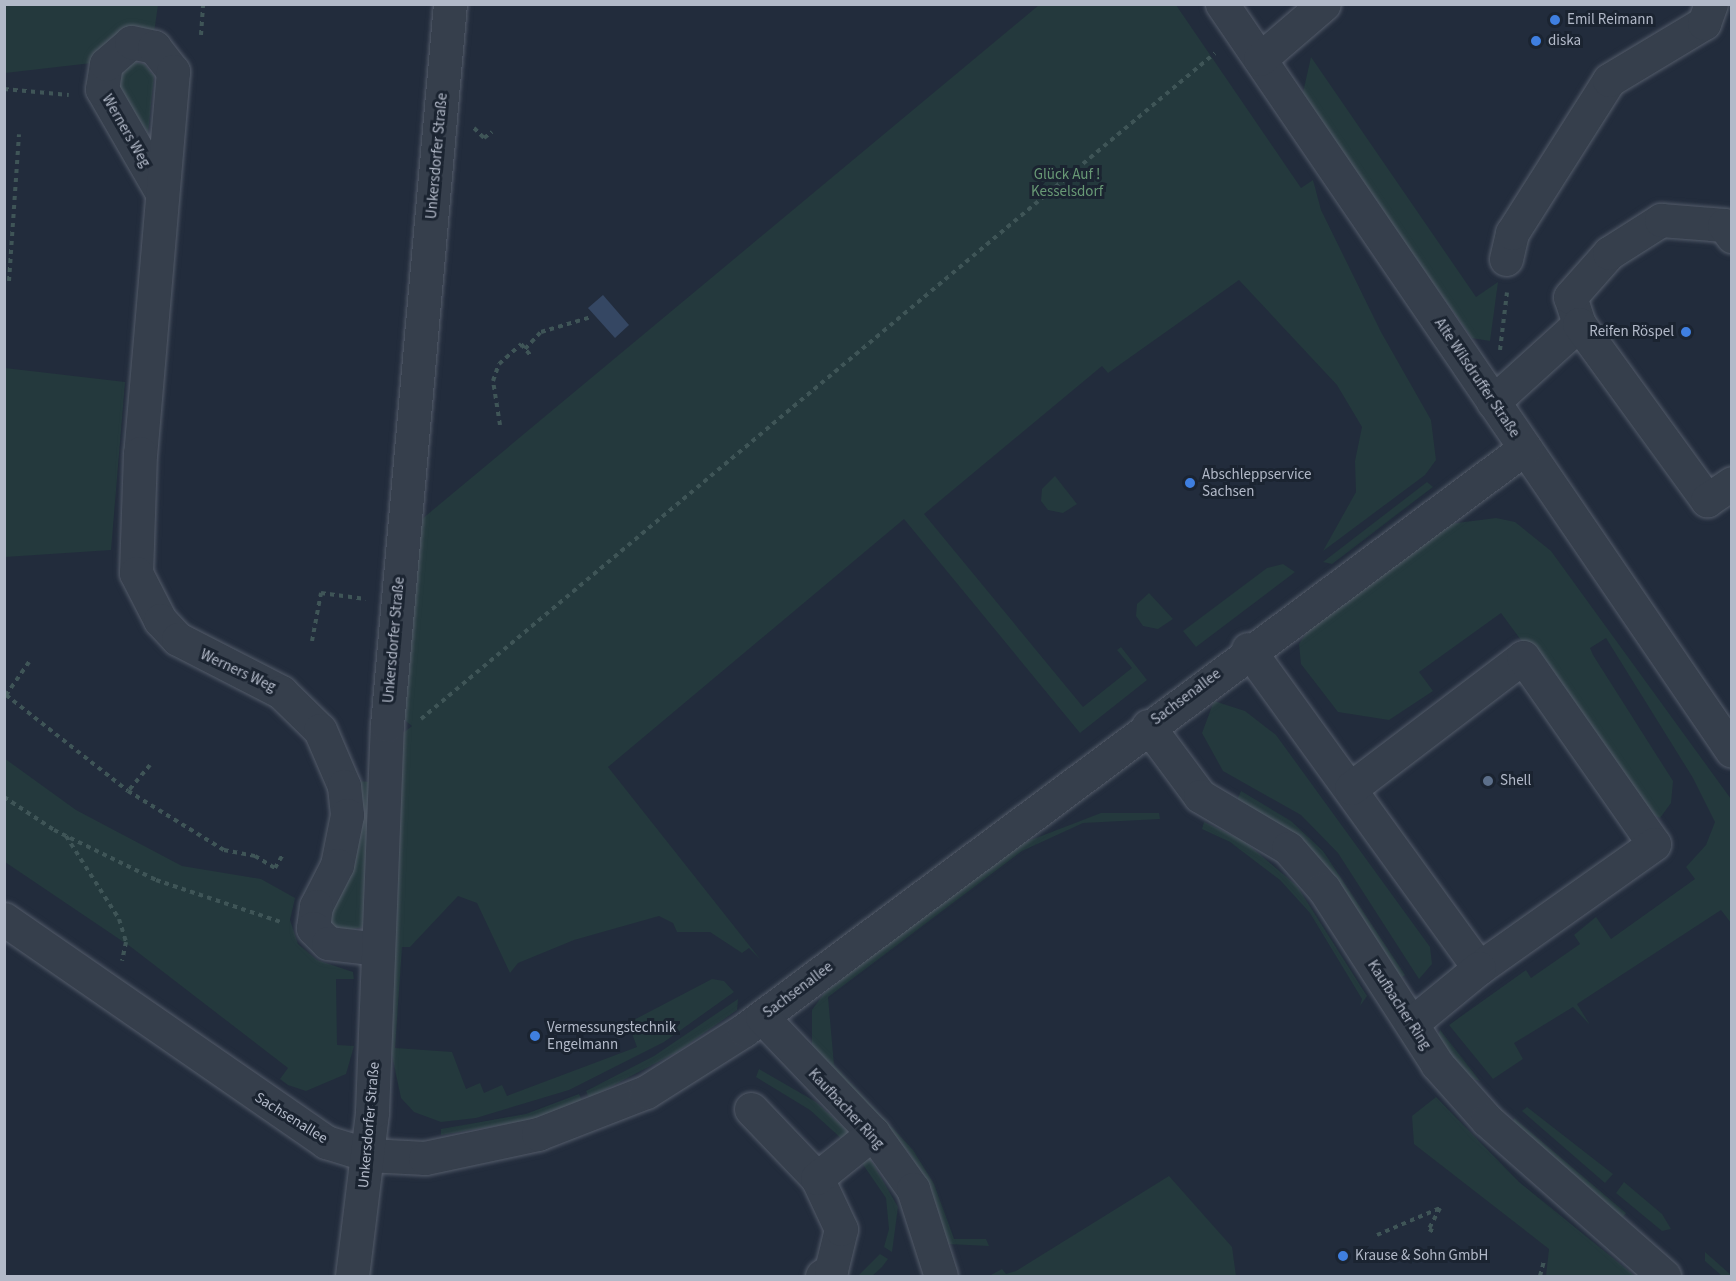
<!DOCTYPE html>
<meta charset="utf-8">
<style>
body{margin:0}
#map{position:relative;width:1736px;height:1281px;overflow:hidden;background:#222c3c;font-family:"Source Sans 3",sans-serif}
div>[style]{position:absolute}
.green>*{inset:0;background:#24393d}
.water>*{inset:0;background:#354763}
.path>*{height:4px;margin-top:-2px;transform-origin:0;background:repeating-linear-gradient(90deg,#3f5557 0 4.5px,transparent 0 9px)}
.roads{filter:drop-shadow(0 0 2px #545c6a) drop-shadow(0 0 2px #545c6a)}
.minor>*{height:33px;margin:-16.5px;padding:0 16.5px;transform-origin:16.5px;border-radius:16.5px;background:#363f4c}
.dots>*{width:16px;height:16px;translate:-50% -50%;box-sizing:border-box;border:3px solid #1b2431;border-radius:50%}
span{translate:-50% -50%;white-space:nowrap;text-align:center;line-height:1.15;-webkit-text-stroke:6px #1b2431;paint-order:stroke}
.poi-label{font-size:15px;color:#b2b9c8}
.left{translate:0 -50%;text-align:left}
.right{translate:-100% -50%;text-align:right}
.street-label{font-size:15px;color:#b2b9c8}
.park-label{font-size:15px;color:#689975}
.frame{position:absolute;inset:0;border:6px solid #b2b9c8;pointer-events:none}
</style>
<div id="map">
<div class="green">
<i style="clip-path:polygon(4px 5px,158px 5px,154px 33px,92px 63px,5px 73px)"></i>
<i style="clip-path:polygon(1039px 5px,1176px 5px,1301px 188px,1313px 180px,1321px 210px,1381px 332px,1431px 420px,1436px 460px,1425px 475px,1323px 551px,1356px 492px,1355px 461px,1362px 427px,1337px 385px,1239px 280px,1108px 373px,1102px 366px,924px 514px,1083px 707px,1132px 668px,1117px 650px,1121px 647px,1147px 680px,1080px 733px,904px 519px,608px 767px,760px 959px,749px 948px,742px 953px,710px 932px,677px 932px,673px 923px,659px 916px,574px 940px,518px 963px,510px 973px,477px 903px,458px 896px,410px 947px,402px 947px,395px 1048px,452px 1052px,466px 1089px,480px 1083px,484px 1093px,502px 1085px,507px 1096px,637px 1047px,628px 1023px,712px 979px,724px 981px,734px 992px,664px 1042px,569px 1090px,476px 1118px,441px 1122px,414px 1112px,401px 1098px,392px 1055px,387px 1055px,401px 764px,403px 733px,412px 726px,397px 714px,416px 524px)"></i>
<i style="clip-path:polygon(1311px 57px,1476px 297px,1498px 282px,1490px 341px,1472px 338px,1302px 97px)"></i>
<i style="clip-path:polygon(132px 62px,144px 64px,154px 76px,148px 133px,118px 89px,120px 71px)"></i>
<i style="clip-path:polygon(5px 368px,125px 382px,111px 550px,5px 557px)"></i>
<i style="clip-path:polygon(1055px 476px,1077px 504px,1063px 513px,1048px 510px,1041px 501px,1042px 489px)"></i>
<i style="clip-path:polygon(1427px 482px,1433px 487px,1332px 564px,1323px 562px)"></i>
<i style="clip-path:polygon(1496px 518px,1515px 522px,1551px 551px,1731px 799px,1731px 923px,1721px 910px,1577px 1004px,1590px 1025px,1573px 1007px,1514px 1043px,1523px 1059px,1493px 1079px,1449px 1025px,1526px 970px,1531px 978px,1580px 944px,1574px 935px,1596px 917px,1611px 939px,1695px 879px,1686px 867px,1706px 845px,1715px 822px,1693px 778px,1606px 638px,1590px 648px,1593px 655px,1673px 781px,1671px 803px,1660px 818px,1647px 812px,1501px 613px,1419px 672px,1433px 691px,1389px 720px,1338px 712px,1301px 664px,1299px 644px,1309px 629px,1449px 524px)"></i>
<i style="clip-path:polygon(1283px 564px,1295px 572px,1196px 647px,1183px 631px,1267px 568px)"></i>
<i style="clip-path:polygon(1149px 593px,1173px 619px,1158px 629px,1143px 626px,1136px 616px,1137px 604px)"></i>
<i style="clip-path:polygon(1214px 701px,1245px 711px,1276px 735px,1430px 947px,1432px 964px,1419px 979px,1338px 853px,1301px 815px,1223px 771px,1202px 733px)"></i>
<i style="clip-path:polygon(4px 758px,76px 810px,182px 866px,261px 879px,295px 898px,290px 920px,298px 944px,317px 960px,353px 972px,354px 979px,336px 979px,337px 1045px,354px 1046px,346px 1074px,306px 1091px,288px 1085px,280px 1079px,288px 1068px,131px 947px,5px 862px)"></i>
<i style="clip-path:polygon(356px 781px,371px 782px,363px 927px,334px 933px,326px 913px)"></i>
<i style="clip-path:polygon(1241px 791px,1291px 821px,1323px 851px,1405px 975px,1397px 980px,1285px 829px,1237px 800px)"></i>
<i style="clip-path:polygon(1101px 813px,1159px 813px,1160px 819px,1083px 823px,1022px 851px,828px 997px,834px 1065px,913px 1150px,934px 1184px,954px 1239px,986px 1239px,989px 1246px,948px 1244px,932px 1192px,909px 1153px,812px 1048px,812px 1010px,825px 992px,1018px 845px)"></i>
<i style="clip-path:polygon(1204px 822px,1244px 841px,1297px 886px,1367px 996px,1360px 1006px,1362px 999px,1310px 913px,1280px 880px,1230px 842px,1202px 829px)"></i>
<i style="clip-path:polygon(738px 999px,737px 1010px,677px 1052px,589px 1098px,586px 1091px,654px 1056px)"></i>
<i style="clip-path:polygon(1440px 1030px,1480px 1081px,1464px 1076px,1436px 1041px)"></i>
<i style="clip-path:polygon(759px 1069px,816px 1102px,850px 1133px,843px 1140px,810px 1110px,756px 1077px)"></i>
<i style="clip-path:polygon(579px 1094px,582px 1101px,536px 1119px,441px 1135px,441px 1129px,526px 1114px)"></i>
<i style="clip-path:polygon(1436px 1097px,1519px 1182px,1635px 1276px,1546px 1276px,1549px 1249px,1414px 1144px,1412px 1116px)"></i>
<i style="clip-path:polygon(1527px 1107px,1613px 1174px,1605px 1183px,1522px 1111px)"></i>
<i style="clip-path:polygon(1514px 1118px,1626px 1213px,1620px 1221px,1513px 1123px)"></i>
<i style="clip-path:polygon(868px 1155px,898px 1207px,892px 1252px,884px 1247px,889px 1229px,886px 1198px,860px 1160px)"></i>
<i style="clip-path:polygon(1169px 1176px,1232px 1247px,1236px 1276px,989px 1276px,1002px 1269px,1006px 1274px,1016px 1271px)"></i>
<i style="clip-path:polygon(1624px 1182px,1662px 1214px,1671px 1229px,1662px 1231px,1616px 1193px)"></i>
<i style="clip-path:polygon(1705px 1252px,1731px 1275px,1731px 1276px,1722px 1276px,1705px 1261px)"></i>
<i style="clip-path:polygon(880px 1254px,888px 1259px,882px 1267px,872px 1276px,858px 1276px)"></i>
</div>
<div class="water">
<i style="clip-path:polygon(603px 295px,629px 325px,615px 338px,588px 308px)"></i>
</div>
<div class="path">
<i style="left:201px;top:35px;width:31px;rotate:-86deg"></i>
<i style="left:4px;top:89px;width:65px;rotate:5.3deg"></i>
<i style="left:474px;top:128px;width:14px;rotate:45deg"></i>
<i style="left:484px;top:138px;width:10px;rotate:-37deg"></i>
<i style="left:9px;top:281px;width:147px;rotate:-86.1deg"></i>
<i style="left:525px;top:349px;width:23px;rotate:-47deg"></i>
<i style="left:541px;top:332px;width:52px;rotate:-16.7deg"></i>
<i style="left:1500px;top:350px;width:58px;rotate:-83.1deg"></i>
<i style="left:500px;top:425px;width:45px;rotate:-99deg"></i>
<i style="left:493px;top:381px;width:18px;rotate:-71deg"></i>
<i style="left:499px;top:364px;width:30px;rotate:-42deg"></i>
<i style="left:521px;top:344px;width:17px;rotate:50deg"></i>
<i style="left:312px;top:641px;width:49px;rotate:-79.4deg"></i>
<i style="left:321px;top:593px;width:45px;rotate:7.6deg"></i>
<i style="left:29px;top:662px;width:40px;rotate:124.9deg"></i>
<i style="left:6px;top:695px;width:155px;rotate:38.2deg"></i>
<i style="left:421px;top:719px;width:1036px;rotate:-39.99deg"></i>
<i style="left:150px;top:765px;width:34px;rotate:130deg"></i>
<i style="left:128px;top:791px;width:113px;rotate:31.6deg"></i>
<i style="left:224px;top:850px;width:32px;rotate:11deg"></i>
<i style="left:255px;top:856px;width:23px;rotate:31deg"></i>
<i style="left:275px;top:868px;width:14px;rotate:-60deg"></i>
<i style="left:4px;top:797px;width:60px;rotate:33.4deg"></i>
<i style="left:54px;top:830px;width:114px;rotate:26.1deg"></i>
<i style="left:156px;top:880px;width:132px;rotate:18.6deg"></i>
<i style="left:66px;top:836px;width:98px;rotate:57.4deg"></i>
<i style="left:119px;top:919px;width:24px;rotate:73deg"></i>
<i style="left:126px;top:942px;width:19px;rotate:102deg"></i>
<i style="left:1377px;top:1235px;width:69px;rotate:-23.2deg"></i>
<i style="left:1440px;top:1208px;width:24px;rotate:118deg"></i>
<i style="left:1429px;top:1229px;width:6px;rotate:31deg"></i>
<i style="left:1540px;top:1276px;width:16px;rotate:-75deg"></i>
</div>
<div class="roads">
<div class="minor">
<i style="left:1222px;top:4px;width:904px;rotate:55.68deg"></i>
<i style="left:1260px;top:59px;width:84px;rotate:-40.7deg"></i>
<i style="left:162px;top:193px;width:120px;rotate:-120deg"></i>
<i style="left:102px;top:89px;width:25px;rotate:-81deg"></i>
<i style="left:106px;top:64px;width:33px;rotate:-41deg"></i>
<i style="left:131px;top:42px;width:24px;rotate:12deg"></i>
<i style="left:154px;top:47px;width:31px;rotate:52deg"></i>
<i style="left:173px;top:71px;width:383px;rotate:94.9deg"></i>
<i style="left:140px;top:453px;width:120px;rotate:91.9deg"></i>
<i style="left:136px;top:573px;width:53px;rotate:62.9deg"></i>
<i style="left:160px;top:620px;width:26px;rotate:47deg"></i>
<i style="left:178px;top:639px;width:116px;rotate:27.2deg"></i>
<i style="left:281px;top:692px;width:54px;rotate:44.3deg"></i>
<i style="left:320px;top:730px;width:61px;rotate:66.8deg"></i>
<i style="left:344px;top:786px;width:29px;rotate:84deg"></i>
<i style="left:347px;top:815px;width:51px;rotate:101.3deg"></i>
<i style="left:337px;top:865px;width:46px;rotate:117.1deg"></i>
<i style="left:316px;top:906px;width:22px;rotate:98deg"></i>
<i style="left:313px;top:928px;width:21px;rotate:45deg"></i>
<i style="left:328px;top:943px;width:50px;rotate:6.8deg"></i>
<i style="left:1506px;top:259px;width:27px;rotate:-77deg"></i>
<i style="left:1512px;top:233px;width:181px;rotate:-57.6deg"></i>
<i style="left:1609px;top:80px;width:111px;rotate:-31deg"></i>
<i style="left:1704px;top:23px;width:20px;rotate:-70deg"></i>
<i style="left:1579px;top:324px;width:28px;rotate:-108deg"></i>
<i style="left:1570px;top:297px;width:59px;rotate:-48.4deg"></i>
<i style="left:1609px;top:253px;width:62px;rotate:-32.4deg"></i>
<i style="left:1661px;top:220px;width:63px;rotate:4.5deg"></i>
<i style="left:1724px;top:225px;width:14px;rotate:54deg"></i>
<i style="left:1493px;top:402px;width:116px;rotate:-42.2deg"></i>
<i style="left:1579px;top:324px;width:218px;rotate:54deg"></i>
<i style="left:1707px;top:500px;width:30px;rotate:-34deg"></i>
<i style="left:1248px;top:649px;width:394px;rotate:54.1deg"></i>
<i style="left:1148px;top:726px;width:87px;rotate:53.4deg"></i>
<i style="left:1200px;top:796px;width:102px;rotate:30.6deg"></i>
<i style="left:1288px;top:848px;width:55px;rotate:48.7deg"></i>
<i style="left:1324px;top:889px;width:208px;rotate:57.1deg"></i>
<i style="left:1437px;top:1064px;width:75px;rotate:48.2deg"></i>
<i style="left:1487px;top:1120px;width:236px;rotate:41.4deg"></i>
<i style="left:1351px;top:788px;width:216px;rotate:-37.3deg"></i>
<i style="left:1523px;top:657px;width:228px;rotate:55deg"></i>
<i style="left:1654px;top:844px;width:214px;rotate:144.7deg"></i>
<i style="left:1479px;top:968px;width:87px;rotate:140.6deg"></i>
<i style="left:4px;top:919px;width:392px;rotate:34.7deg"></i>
<i style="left:326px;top:1142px;width:44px;rotate:17.2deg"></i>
<i style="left:368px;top:1155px;width:57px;rotate:3deg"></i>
<i style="left:425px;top:1158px;width:116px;rotate:-12deg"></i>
<i style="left:538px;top:1134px;width:116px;rotate:-21.3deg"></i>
<i style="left:646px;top:1092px;width:116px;rotate:-32.3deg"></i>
<i style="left:744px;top:1030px;width:974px;rotate:-36.69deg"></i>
<i style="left:762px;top:1017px;width:161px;rotate:46.3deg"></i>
<i style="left:873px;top:1133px;width:69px;rotate:54.5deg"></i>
<i style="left:913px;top:1189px;width:91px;rotate:72.2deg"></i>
<i style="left:751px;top:1109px;width:95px;rotate:46.3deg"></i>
<i style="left:352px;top:1276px;width:165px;rotate:-83deg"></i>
<i style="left:372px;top:1112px;width:387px;rotate:-87.8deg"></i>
<i style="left:387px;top:725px;width:724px;rotate:-85.01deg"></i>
<i style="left:822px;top:1276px;width:11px;rotate:-34deg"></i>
<i style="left:831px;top:1270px;width:42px;rotate:-76.3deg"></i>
<i style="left:841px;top:1229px;width:56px;rotate:-115.2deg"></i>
<i style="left:817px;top:1178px;width:72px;rotate:-38.8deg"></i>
</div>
</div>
<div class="dots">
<i style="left:1555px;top:20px;background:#3f7fe0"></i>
<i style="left:1536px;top:41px;background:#3f7fe0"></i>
<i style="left:1686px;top:332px;background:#3f7fe0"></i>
<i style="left:1190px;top:483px;background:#3f7fe0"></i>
<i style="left:1488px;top:781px;background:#5c6f8a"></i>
<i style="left:535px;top:1036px;background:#3f7fe0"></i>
<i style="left:1343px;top:1256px;background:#3f7fe0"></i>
</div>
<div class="poi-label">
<span class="left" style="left:1567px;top:20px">Emil Reimann</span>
<span class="left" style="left:1548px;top:41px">diska</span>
<span class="right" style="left:1674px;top:332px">Reifen Röspel</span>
<span class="left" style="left:1202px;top:483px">Abschleppservice<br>Sachsen</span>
<span class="left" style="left:1500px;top:781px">Shell</span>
<span class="left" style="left:547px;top:1036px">Vermessungstechnik<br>Engelmann</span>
<span class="left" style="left:1355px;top:1256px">Krause &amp; Sohn GmbH</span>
</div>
<div class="street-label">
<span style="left:126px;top:131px;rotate:60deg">Werners Weg</span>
<span style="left:437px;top:156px;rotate:-85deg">Unkersdorfer Straße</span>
<span style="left:1477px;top:378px;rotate:56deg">Alte Wilsdruffer Straße</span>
<span style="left:394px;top:640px;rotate:-85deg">Unkersdorfer Straße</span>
<span style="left:238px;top:671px;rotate:25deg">Werners Weg</span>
<span style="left:1186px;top:697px;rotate:-37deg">Sachsenallee</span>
<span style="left:798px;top:990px;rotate:-37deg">Sachsenallee</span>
<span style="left:1399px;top:1005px;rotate:57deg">Kaufbacher Ring</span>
<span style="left:846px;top:1109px;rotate:47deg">Kaufbacher Ring</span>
<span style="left:291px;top:1118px;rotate:32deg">Sachsenallee</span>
<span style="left:369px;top:1125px;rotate:-85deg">Unkersdorfer Straße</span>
</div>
<div class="park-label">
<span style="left:1067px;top:183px">Glück Auf !<br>Kesselsdorf</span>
</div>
<div class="frame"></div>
</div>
